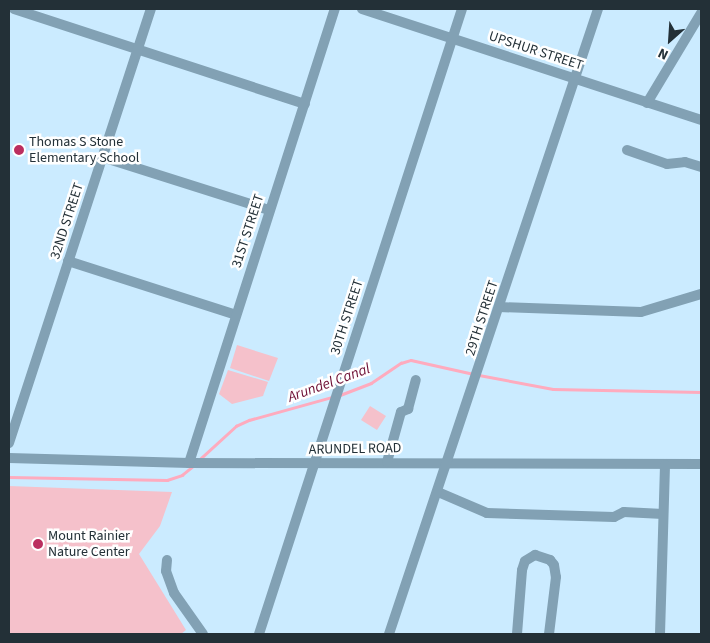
<!DOCTYPE html>
<style>
body{margin:0}
#map{position:relative;width:710px;height:643px;overflow:hidden;background:#cbebff;font-family:"Source Sans 3",sans-serif}
div>[style]{position:absolute}
.green>*{inset:0;background:#f5c1cb}
.stream>*{height:2.5px;margin:-1.25px;padding:0 1.25px;transform-origin:1.25px;border-radius:1.25px;background:#feabbe}
.minor>*{height:10px;margin:-5px;padding:0 5px;transform-origin:5px;border-radius:5px;background:#82a1b4}
.dots>*{width:14px;height:14px;translate:-50% -50%;box-sizing:border-box;border:2px solid #fff;border-radius:50%}
span{translate:-50% -50%;white-space:nowrap;text-align:center;line-height:1.15;-webkit-text-stroke:5px #fff;paint-order:stroke}
.street-label{font-size:14px;color:#233037}
.poi-label{font-size:14px;color:#233037}
.left{translate:0 -50%;text-align:left}
.water-label{font-size:15px;color:#6d0e33;font-style:italic}
.frame{position:absolute;inset:0;border:10px solid #233037;pointer-events:none}
.north{position:absolute;left:645px;top:15px;width:50px;height:50px;-webkit-text-stroke:4px #fff;paint-order:stroke;rotate:206deg;font-size:14px;font-weight:700;line-height:20px;text-align:center;color:#233037}
.north::after{content:'';display:block;margin:auto;width:18px;height:22px;background:#233037;clip-path:polygon(50% 0,100% 100%,50% 72%,0 100%)}
</style>
<div id="map">
<div class="green">
<i style="clip-path:polygon(237px 345px,278px 358px,269px 381px,230px 368px)"></i>
<i style="clip-path:polygon(228px 370px,268px 382px,263px 396px,232px 404px,219px 394px)"></i>
<i style="clip-path:polygon(370px 406px,386px 416px,377px 430px,361px 420px)"></i>
<i style="clip-path:polygon(9px 486px,172px 492px,160px 526px,139px 554px,186px 630px,181px 634px,9px 634px)"></i>
</div>
<div class="stream">
<i style="left:479px;top:375px;width:75px;rotate:10.7deg"></i>
<i style="left:553px;top:389px;width:148px;rotate:1.2deg"></i>
<i style="left:340px;top:395px;width:33px;rotate:-21deg"></i>
<i style="left:371px;top:383px;width:36px;rotate:-34deg"></i>
<i style="left:401px;top:363px;width:10px;rotate:-17deg"></i>
<i style="left:411px;top:360px;width:65px;rotate:12.5deg"></i>
<i style="left:200px;top:459px;width:49px;rotate:-42.5deg"></i>
<i style="left:236px;top:426px;width:14px;rotate:-25deg"></i>
<i style="left:249px;top:420px;width:86px;rotate:-15.5deg"></i>
<i style="left:9px;top:477px;width:158px;rotate:1.1deg"></i>
<i style="left:167px;top:480px;width:16px;rotate:-18deg"></i>
<i style="left:182px;top:475px;width:13px;rotate:-39deg"></i>
</div>
<div class="minor">
<i style="left:14px;top:9px;width:306px;rotate:18.1deg"></i>
<i style="left:362px;top:9px;width:357px;rotate:18.1deg"></i>
<i style="left:647px;top:103px;width:105px;rotate:-59deg"></i>
<i style="left:627px;top:150px;width:42px;rotate:19.3deg"></i>
<i style="left:667px;top:164px;width:18px;rotate:-6deg"></i>
<i style="left:685px;top:162px;width:17px;rotate:17deg"></i>
<i style="left:102px;top:157px;width:175px;rotate:17.6deg"></i>
<i style="left:68px;top:261px;width:176px;rotate:17.8deg"></i>
<i style="left:499px;top:307px;width:142px;rotate:2deg"></i>
<i style="left:641px;top:312px;width:63px;rotate:-16.7deg"></i>
<i style="left:9px;top:443px;width:457px;rotate:-71.9deg"></i>
<i style="left:9px;top:458px;width:180px;rotate:1.6deg"></i>
<i style="left:189px;top:463px;width:512px;rotate:0.11deg"></i>
<i style="left:387px;top:462px;width:52px;rotate:-74.4deg"></i>
<i style="left:401px;top:412px;width:8px;rotate:-23deg"></i>
<i style="left:408px;top:409px;width:30px;rotate:-75deg"></i>
<i style="left:189px;top:463px;width:477px;rotate:-72.2deg"></i>
<i style="left:438px;top:492px;width:53px;rotate:23.2deg"></i>
<i style="left:487px;top:513px;width:127px;rotate:1.8deg"></i>
<i style="left:614px;top:517px;width:11px;rotate:-27deg"></i>
<i style="left:624px;top:512px;width:39px;rotate:3deg"></i>
<i style="left:167px;top:560px;width:11px;rotate:95deg"></i>
<i style="left:166px;top:571px;width:23px;rotate:70deg"></i>
<i style="left:174px;top:593px;width:50px;rotate:54.7deg"></i>
<i style="left:259px;top:634px;width:657px;rotate:-72.01deg"></i>
<i style="left:389px;top:634px;width:659px;rotate:-71.51deg"></i>
<i style="left:517px;top:634px;width:64px;rotate:-85.5deg"></i>
<i style="left:522px;top:570px;width:9px;rotate:-72deg"></i>
<i style="left:525px;top:561px;width:12px;rotate:-31deg"></i>
<i style="left:535px;top:555px;width:16px;rotate:18deg"></i>
<i style="left:550px;top:560px;width:6px;rotate:51deg"></i>
<i style="left:554px;top:565px;width:12px;rotate:81deg"></i>
<i style="left:556px;top:577px;width:57px;rotate:97deg"></i>
<i style="left:660px;top:634px;width:169px;rotate:-88.3deg"></i>
</div>
<div class="dots">
<i style="left:19px;top:150px;background:#bb2e5f"></i>
<i style="left:38px;top:544px;background:#bb2e5f"></i>
</div>
<div class="street-label">
<span style="left:536px;top:51px;rotate:18deg">UPSHUR STREET</span>
<span style="left:67px;top:221px;rotate:-72deg">32ND STREET</span>
<span style="left:248px;top:231px;rotate:-72deg">31ST STREET</span>
<span style="left:347px;top:317px;rotate:-72deg">30TH STREET</span>
<span style="left:482px;top:318px;rotate:-72deg">29TH STREET</span>
<span style="left:355px;top:449px;rotate:-1deg">ARUNDEL ROAD</span>
</div>
<div class="poi-label">
<span class="left" style="left:29px;top:150px">Thomas S Stone<br>Elementary School</span>
<span class="left" style="left:48px;top:544px">Mount Rainier<br>Nature Center</span>
</div>
<div class="water-label">
<span style="left:329px;top:383px;rotate:-20deg">Arundel Canal</span>
</div>
<div class="frame"></div>
<div class="north">N</div>
</div>
